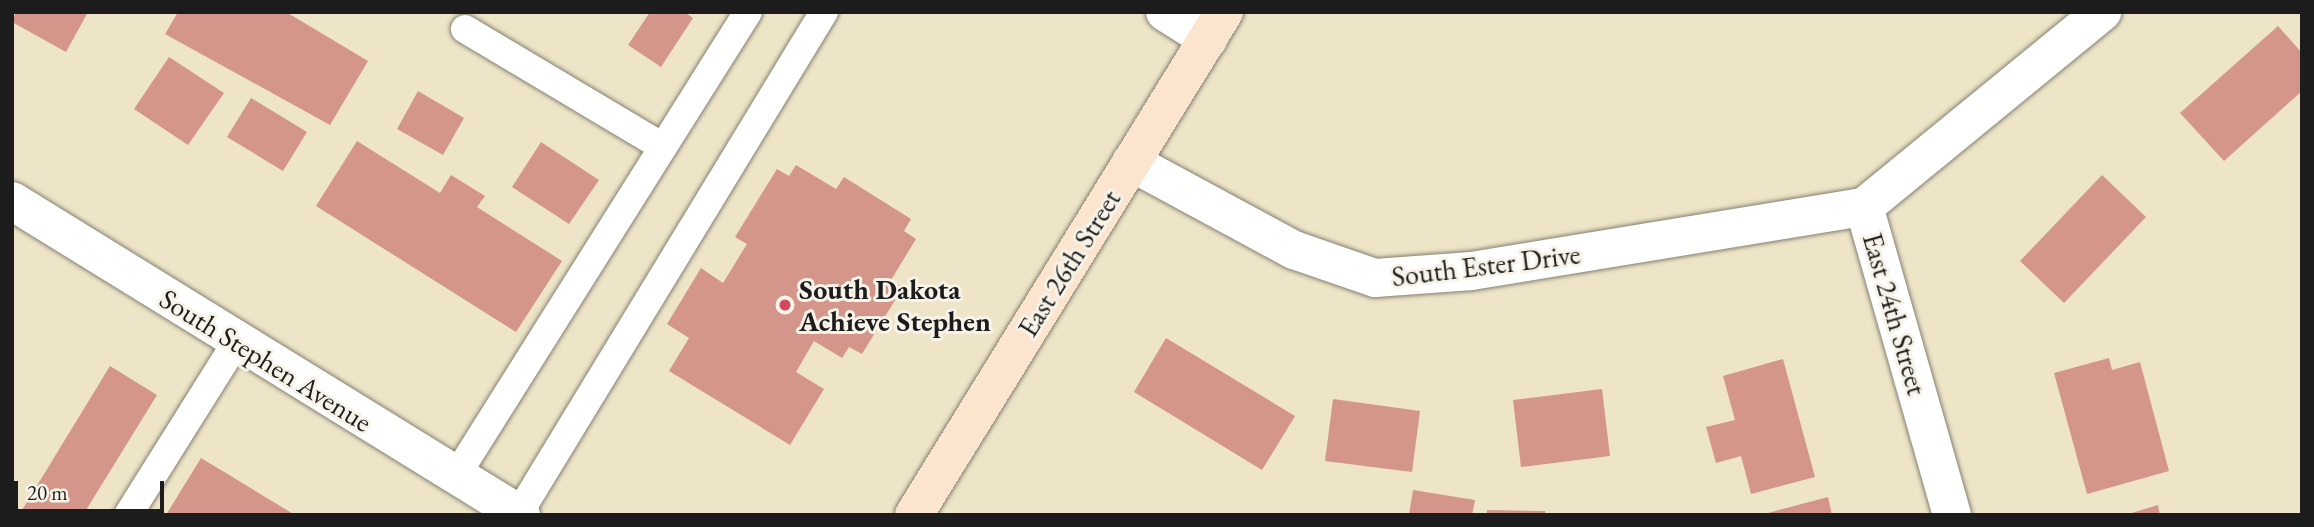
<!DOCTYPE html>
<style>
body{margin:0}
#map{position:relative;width:2314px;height:527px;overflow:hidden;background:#eee5c8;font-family:"EB Garamond",serif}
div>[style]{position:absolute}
.building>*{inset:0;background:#d4958a}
.roads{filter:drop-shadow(0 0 2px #858072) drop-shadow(0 0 2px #858072)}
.lane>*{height:28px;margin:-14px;padding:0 14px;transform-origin:14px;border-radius:14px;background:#fff}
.street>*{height:38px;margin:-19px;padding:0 19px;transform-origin:19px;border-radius:19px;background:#fff}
.secondary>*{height:38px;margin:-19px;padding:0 19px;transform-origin:19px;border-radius:19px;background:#fbe5cf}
.dots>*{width:19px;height:19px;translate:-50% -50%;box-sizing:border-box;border:4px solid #f7f3e8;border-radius:50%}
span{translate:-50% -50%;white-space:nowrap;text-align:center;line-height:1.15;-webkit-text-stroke:6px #f7f3e8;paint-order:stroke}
.street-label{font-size:28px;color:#1c1c1c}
.poi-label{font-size:28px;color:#1c1c1c;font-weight:700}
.left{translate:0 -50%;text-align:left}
.frame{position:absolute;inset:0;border:14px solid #1c1c1c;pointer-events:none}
.scale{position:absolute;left:14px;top:481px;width:150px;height:32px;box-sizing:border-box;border:4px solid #1c1c1c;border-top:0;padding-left:9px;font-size:21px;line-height:24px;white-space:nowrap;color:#1c1c1c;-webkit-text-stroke:5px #f7f3e8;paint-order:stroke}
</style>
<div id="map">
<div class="building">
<i style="clip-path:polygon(16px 12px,88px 12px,66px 52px,12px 22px)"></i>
<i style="clip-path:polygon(178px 12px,286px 12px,368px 61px,330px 125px,165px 34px)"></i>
<i style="clip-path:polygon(650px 12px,684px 12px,693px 18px,661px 67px,628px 45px)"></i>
<i style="clip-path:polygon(2278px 26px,2302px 53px,2302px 91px,2224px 161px,2180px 113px)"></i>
<i style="clip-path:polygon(169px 57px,224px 93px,188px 145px,134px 109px)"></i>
<i style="clip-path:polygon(418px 91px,464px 118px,443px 155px,397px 129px)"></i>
<i style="clip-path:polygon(251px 98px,307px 132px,283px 171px,227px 137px)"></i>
<i style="clip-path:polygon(357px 141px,440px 193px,451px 175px,485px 196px,477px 207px,562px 261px,516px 332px,316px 206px)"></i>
<i style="clip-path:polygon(541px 142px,599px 180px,569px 224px,512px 187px)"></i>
<i style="clip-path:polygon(796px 165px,836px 189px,844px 177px,911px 219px,904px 231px,916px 239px,891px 280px,903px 287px,862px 354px,849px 347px,842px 358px,814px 341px,796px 372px,824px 389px,790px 445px,669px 371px,689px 338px,667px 324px,701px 268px,723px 283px,747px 244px,735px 237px,777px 169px,789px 176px)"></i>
<i style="clip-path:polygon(2102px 175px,2146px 217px,2064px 303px,2020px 261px)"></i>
<i style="clip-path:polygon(1166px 338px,1295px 416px,1262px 470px,1134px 392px)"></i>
<i style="clip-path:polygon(2109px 358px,2112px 370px,2140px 362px,2169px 471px,2087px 494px,2054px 373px)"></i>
<i style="clip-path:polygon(1783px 359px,1815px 477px,1751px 494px,1741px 456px,1716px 463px,1706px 427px,1735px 420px,1723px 376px)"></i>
<i style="clip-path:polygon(110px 366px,157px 395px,83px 515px,19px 515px)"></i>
<i style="clip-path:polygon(1602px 389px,1610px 456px,1521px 467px,1513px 400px)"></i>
<i style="clip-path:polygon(1333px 399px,1420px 411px,1412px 472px,1325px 461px)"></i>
<i style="clip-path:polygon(201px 458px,295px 515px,166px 515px)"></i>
<i style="clip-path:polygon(1413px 490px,1475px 500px,1472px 515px,1409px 515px)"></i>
<i style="clip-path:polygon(1828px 497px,1832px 515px,1764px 515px,1764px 514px)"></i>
<i style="clip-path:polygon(2158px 505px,2160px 515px,2128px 515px,2128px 514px)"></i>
<i style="clip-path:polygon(1487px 510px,1545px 511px,1545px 515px,1487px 515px)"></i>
</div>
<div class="roads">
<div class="lane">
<i style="left:465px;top:29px;width:230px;rotate:30.8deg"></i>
<i style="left:456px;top:476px;width:548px;rotate:-57.82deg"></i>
<i style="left:519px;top:513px;width:587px;rotate:-58.67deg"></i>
<i style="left:128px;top:515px;width:203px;rotate:-57.9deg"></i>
</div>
<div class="street">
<i style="left:1165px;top:12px;width:51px;rotate:32.1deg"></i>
<i style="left:1131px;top:162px;width:185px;rotate:28.4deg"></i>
<i style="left:1294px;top:250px;width:86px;rotate:19.1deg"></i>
<i style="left:1375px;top:278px;width:97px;rotate:-4.1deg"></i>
<i style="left:1472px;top:271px;width:397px;rotate:-9.3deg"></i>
<i style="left:12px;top:201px;width:598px;rotate:31.67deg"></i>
<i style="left:1952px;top:515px;width:320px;rotate:-105.9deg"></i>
<i style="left:1864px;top:207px;width:308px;rotate:-39.3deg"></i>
</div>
<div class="secondary">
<i style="left:914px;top:515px;width:591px;rotate:-58.35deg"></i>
</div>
</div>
<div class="dots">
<i style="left:785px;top:305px;background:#d1495b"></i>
</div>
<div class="street-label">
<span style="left:1069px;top:263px;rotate:-58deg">East 26th Street</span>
<span style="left:1486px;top:265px;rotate:-7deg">South Ester Drive</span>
<span style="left:1895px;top:314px;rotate:74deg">East 24th Street</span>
<span style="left:266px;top:360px;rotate:32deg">South Stephen Avenue</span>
</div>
<div class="poi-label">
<span class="left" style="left:799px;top:305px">South Dakota<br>Achieve Stephen</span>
</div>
<div class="frame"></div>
<div class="scale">20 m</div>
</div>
